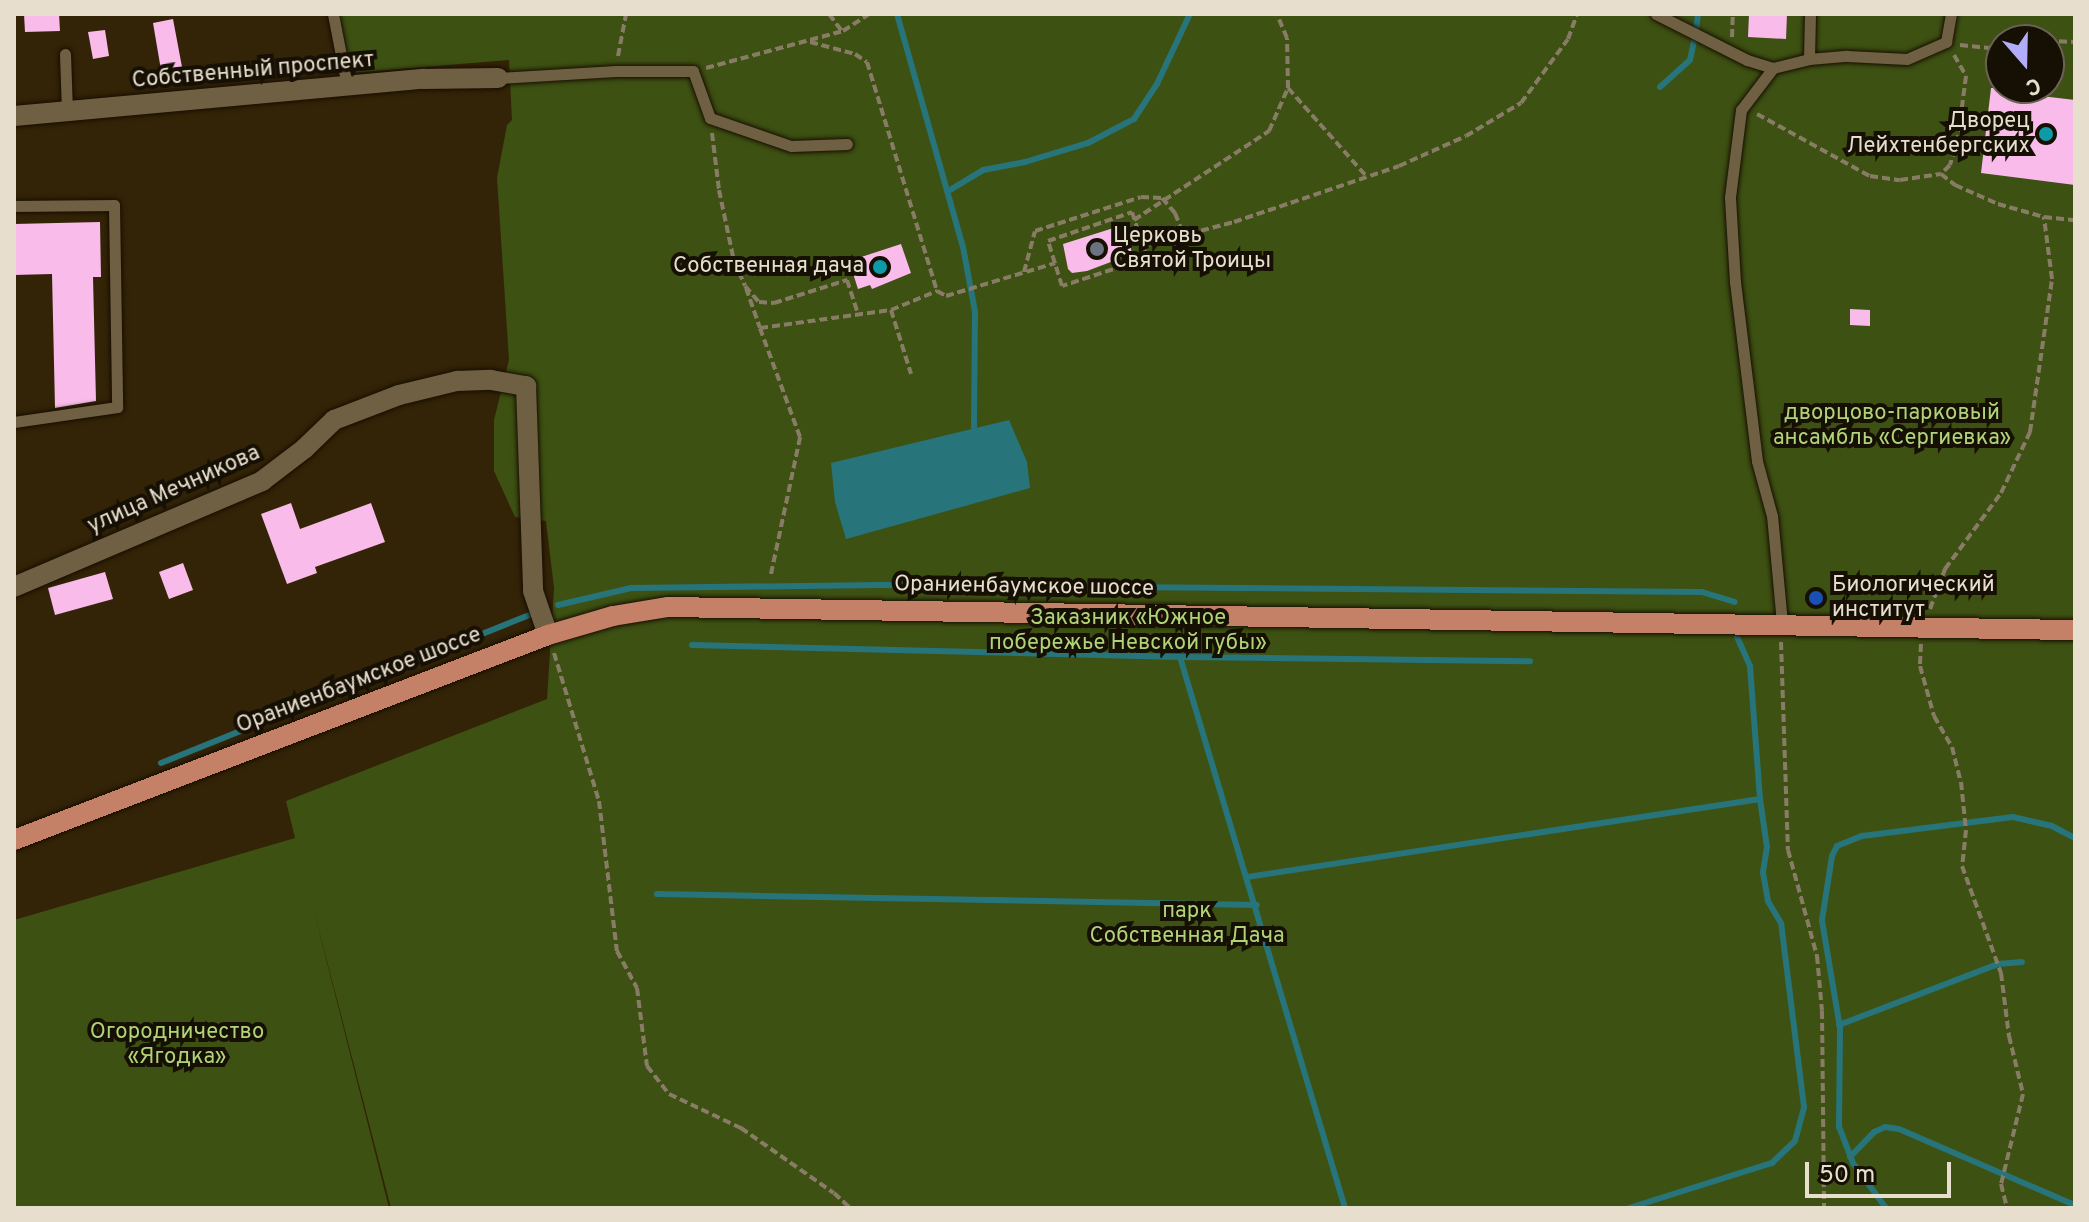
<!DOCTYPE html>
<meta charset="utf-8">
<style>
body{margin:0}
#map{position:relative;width:2089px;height:1222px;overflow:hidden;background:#332407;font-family:Overpass,sans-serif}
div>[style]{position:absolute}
.green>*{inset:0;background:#3d5112}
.water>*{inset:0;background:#27747b}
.stream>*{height:6px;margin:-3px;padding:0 3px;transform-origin:3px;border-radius:3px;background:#27747b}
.building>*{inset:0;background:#f8bbea}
.path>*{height:4px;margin-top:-2px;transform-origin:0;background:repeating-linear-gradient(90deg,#897c66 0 8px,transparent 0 12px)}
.roads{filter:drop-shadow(0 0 2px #180e00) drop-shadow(0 0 2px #180e00)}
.service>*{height:11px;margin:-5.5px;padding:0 5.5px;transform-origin:5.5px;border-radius:5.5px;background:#706043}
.minor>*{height:20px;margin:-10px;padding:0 10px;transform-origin:10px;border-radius:10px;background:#706043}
.primary>*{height:20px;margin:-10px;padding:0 10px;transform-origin:10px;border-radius:10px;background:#c58068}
.dots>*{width:22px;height:22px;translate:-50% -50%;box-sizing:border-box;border:4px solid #150f04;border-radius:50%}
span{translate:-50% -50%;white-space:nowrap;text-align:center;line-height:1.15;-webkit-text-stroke:8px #150f04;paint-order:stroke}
.street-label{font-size:22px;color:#e7dece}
.poi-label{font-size:22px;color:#e7dece}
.right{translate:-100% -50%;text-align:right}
.left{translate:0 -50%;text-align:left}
.park-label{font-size:22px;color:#b1d378}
.frame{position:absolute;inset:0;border:16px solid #e7dece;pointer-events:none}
.north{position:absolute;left:1985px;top:24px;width:80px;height:80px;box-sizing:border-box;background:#150f04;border:2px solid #696255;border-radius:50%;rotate:160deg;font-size:22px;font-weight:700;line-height:32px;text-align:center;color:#e7dece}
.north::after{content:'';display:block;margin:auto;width:28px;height:36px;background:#b2adfa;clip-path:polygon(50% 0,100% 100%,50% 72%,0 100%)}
.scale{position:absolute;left:1805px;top:1162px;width:146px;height:36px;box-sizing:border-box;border:4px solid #e7dece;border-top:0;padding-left:10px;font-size:24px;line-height:28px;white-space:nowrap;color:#e7dece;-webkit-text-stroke:6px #150f04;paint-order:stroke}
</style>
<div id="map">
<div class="green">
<i style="clip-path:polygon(evenodd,339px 14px,2075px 14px,2075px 1208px,391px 1208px,312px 903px,389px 1208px,14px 1208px,14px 920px,295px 838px,286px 801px,547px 699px,554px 588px,546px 521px,515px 517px,494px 471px,494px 420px,509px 360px,497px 178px,507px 125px,512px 120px,509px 60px,350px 73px,339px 14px,2001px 40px,2049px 40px,2049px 88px,2001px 88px,2001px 40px)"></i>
</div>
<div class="water">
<i style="clip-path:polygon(1009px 420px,1027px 462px,1030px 488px,846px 539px,835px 502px,831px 463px)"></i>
</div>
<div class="stream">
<i style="left:897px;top:14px;width:242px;rotate:74.2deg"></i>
<i style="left:963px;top:247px;width:66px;rotate:79.5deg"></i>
<i style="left:975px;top:312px;width:115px;rotate:90.5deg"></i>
<i style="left:1696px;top:32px;width:18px;rotate:-84deg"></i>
<i style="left:1660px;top:87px;width:40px;rotate:-42deg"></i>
<i style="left:1690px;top:60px;width:25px;rotate:-78deg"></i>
<i style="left:950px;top:190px;width:39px;rotate:-31deg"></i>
<i style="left:983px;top:170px;width:43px;rotate:-10.8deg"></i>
<i style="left:1025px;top:162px;width:66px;rotate:-16.8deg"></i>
<i style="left:1088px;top:143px;width:52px;rotate:-27.6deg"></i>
<i style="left:1134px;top:119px;width:42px;rotate:-56.7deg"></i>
<i style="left:1157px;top:84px;width:77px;rotate:-64.8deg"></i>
<i style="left:558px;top:605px;width:75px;rotate:-13.1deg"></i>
<i style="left:631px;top:588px;width:250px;rotate:-0.7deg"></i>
<i style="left:881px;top:585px;width:821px;rotate:0.49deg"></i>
<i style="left:1702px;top:592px;width:34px;rotate:17deg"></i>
<i style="left:692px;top:645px;width:488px;rotate:1.4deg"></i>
<i style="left:1180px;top:657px;width:350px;rotate:0.7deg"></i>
<i style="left:1180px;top:657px;width:575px;rotate:73.33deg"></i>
<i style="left:161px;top:763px;width:397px;rotate:-21.9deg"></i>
<i style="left:1247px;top:877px;width:519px;rotate:-8.65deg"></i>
<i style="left:1760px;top:799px;width:133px;rotate:-94.3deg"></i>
<i style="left:1750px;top:666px;width:32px;rotate:-114deg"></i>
<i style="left:657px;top:894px;width:600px;rotate:1.05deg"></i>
<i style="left:1839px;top:1025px;width:170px;rotate:-21deg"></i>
<i style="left:1998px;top:964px;width:24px;rotate:-5deg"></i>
<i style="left:1850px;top:1157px;width:35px;rotate:-46deg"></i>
<i style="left:1874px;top:1132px;width:12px;rotate:-24deg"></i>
<i style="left:1885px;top:1127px;width:14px;rotate:8deg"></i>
<i style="left:1899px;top:1129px;width:192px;rotate:23.4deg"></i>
<i style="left:1629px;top:1208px;width:150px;rotate:-17.5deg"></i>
<i style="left:1772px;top:1163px;width:32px;rotate:-44deg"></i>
<i style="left:1795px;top:1141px;width:35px;rotate:-75deg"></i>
<i style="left:1804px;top:1107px;width:185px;rotate:-97.1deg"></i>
<i style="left:1781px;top:923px;width:26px;rotate:-121deg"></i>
<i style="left:1768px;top:901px;width:29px;rotate:-100deg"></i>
<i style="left:1763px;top:872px;width:25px;rotate:-81deg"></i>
<i style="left:1767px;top:847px;width:49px;rotate:-98.3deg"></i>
<i style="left:1886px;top:1208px;width:56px;rotate:-126.3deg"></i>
<i style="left:1853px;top:1163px;width:39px;rotate:-111deg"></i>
<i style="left:1839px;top:1127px;width:99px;rotate:-89.4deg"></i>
<i style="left:1840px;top:1028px;width:109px;rotate:-99.5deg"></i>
<i style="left:1822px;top:920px;width:65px;rotate:-81.1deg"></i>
<i style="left:1832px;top:856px;width:11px;rotate:-63deg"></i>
<i style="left:1837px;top:846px;width:27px;rotate:-22deg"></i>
<i style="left:1862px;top:836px;width:152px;rotate:-7.2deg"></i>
<i style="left:2013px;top:817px;width:40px;rotate:13deg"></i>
<i style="left:2052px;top:826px;width:26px;rotate:28deg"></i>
</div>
<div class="building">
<i style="clip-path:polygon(24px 14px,59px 14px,60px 31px,25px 32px)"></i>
<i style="clip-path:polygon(1749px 14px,1787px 14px,1786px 39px,1748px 37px)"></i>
<i style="clip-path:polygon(173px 19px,182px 67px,161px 70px,153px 23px)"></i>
<i style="clip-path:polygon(105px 30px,109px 56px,93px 59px,88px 32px)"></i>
<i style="clip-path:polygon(1991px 88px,2042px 88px,2041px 96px,2075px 100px,2075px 185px,1981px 173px)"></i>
<i style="clip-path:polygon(100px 222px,101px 277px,93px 277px,96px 401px,55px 408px,52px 274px,14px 275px,14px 224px)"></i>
<i style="clip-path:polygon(1123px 225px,1127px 229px,1132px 254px,1087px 271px,1072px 273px,1068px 269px,1063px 244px)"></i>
<i style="clip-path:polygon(901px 244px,911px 273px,872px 289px,870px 285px,858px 289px,849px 261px)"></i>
<i style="clip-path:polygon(1850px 309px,1870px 310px,1870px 326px,1850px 325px)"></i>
<i style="clip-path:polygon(291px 503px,300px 529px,371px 503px,385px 542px,315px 567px,317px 573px,287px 584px,261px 514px)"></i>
<i style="clip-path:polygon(183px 563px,193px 590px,169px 599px,159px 572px)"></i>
<i style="clip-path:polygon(105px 572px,113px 599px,55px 615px,48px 588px)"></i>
</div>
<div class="path">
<i style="left:829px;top:14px;width:21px;rotate:53deg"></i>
<i style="left:1732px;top:37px;width:23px;rotate:-88deg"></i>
<i style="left:2023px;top:40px;width:52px;rotate:2.2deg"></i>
<i style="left:810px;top:42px;width:47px;rotate:14.9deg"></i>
<i style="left:855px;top:54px;width:14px;rotate:34deg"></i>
<i style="left:867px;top:62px;width:239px;rotate:73deg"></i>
<i style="left:1960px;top:45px;width:29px;rotate:6deg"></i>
<i style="left:1989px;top:48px;width:13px;rotate:-18deg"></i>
<i style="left:1954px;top:55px;width:24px;rotate:60deg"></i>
<i style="left:1966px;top:76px;width:62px;rotate:97.5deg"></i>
<i style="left:1958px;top:137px;width:29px;rotate:106deg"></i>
<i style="left:1950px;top:165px;width:13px;rotate:135deg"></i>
<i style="left:1941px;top:174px;width:18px;rotate:38deg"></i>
<i style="left:1955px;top:185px;width:47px;rotate:23.8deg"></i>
<i style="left:1998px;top:204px;width:48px;rotate:15.8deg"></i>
<i style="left:2044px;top:217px;width:31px;rotate:6deg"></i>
<i style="left:618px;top:56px;width:43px;rotate:-79.2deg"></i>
<i style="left:706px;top:68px;width:142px;rotate:-15.1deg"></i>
<i style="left:843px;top:31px;width:31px;rotate:-33deg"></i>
<i style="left:1288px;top:88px;width:118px;rotate:48.4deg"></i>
<i style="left:1757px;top:114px;width:129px;rotate:28.8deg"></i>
<i style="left:1870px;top:176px;width:30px;rotate:8deg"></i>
<i style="left:1900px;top:180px;width:41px;rotate:-8.3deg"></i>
<i style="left:712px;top:133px;width:57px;rotate:83deg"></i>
<i style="left:719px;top:190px;width:73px;rotate:78.1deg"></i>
<i style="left:734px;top:261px;width:27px;rotate:66deg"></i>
<i style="left:745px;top:286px;width:21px;rotate:49deg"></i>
<i style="left:759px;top:302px;width:15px;rotate:4deg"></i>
<i style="left:774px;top:303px;width:77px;rotate:-17.5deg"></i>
<i style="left:847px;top:280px;width:35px;rotate:72deg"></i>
<i style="left:1132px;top:212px;width:48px;rotate:71.9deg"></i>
<i style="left:1147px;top:258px;width:89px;rotate:161.8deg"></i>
<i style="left:1062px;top:286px;width:47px;rotate:-107.3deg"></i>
<i style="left:1048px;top:241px;width:89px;rotate:-19deg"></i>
<i style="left:1134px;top:220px;width:162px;rotate:-33.4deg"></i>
<i style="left:1269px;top:131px;width:47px;rotate:-66.2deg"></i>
<i style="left:1288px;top:88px;width:50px;rotate:-91.1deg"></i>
<i style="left:1287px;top:38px;width:26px;rotate:-113deg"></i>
<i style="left:1143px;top:246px;width:94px;rotate:-14.8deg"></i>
<i style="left:1234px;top:222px;width:174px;rotate:-18.7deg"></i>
<i style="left:1399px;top:166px;width:73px;rotate:-24.1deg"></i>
<i style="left:1466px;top:136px;width:64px;rotate:-31deg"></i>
<i style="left:1521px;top:103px;width:79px;rotate:-53.7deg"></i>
<i style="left:1568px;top:39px;width:27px;rotate:-70deg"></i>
<i style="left:1024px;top:272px;width:42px;rotate:-75deg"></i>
<i style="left:1035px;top:231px;width:111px;rotate:-17.8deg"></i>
<i style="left:1141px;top:197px;width:21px;rotate:3deg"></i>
<i style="left:1162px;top:198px;width:20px;rotate:49deg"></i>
<i style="left:1175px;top:213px;width:25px;rotate:69deg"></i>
<i style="left:746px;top:288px;width:42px;rotate:70.7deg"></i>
<i style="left:891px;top:310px;width:67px;rotate:72.6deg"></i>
<i style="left:771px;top:574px;width:140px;rotate:-78deg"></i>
<i style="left:800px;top:437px;width:116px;rotate:-110.2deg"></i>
<i style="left:760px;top:328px;width:132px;rotate:-7.8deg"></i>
<i style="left:891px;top:310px;width:50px;rotate:-22.4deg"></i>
<i style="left:937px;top:291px;width:10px;rotate:29deg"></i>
<i style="left:946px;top:296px;width:114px;rotate:-16.8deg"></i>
<i style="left:1930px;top:609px;width:43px;rotate:-69.4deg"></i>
<i style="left:1945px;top:569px;width:94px;rotate:-53.6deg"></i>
<i style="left:2001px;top:493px;width:68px;rotate:-64.6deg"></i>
<i style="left:2030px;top:432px;width:155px;rotate:-81.8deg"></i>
<i style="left:2052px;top:279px;width:63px;rotate:-97.4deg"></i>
<i style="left:1781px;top:642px;width:208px;rotate:88.1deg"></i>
<i style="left:1788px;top:850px;width:110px;rotate:74.7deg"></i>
<i style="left:1817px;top:956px;width:55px;rotate:84.8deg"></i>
<i style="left:1822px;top:1011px;width:197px;rotate:89.4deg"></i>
<i style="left:1921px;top:644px;width:22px;rotate:93deg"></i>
<i style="left:1920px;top:666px;width:52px;rotate:74.4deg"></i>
<i style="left:1934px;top:716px;width:36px;rotate:60deg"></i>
<i style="left:1952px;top:747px;width:36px;rotate:76deg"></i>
<i style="left:1961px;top:782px;width:48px;rotate:84.1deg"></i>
<i style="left:1966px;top:830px;width:36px;rotate:96deg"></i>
<i style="left:1962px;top:866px;width:114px;rotate:70deg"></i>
<i style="left:2001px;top:973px;width:64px;rotate:82.8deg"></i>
<i style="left:2009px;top:1036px;width:60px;rotate:76.4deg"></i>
<i style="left:2023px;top:1094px;width:93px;rotate:103.7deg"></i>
<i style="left:2001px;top:1184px;width:25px;rotate:76deg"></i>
<i style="left:554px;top:653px;width:155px;rotate:73.1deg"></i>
<i style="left:599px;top:801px;width:151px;rotate:83.2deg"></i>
<i style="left:617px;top:951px;width:42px;rotate:61.6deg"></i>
<i style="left:637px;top:988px;width:79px;rotate:82.7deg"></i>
<i style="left:647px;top:1066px;width:36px;rotate:52deg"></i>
<i style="left:669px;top:1094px;width:80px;rotate:25.3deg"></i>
<i style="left:741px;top:1128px;width:113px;rotate:35deg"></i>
<i style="left:834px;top:1193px;width:22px;rotate:43deg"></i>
</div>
<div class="roads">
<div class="service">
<i style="left:333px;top:14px;width:73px;rotate:79deg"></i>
<i style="left:1656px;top:14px;width:102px;rotate:26.8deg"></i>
<i style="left:1747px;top:60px;width:27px;rotate:17deg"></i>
<i style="left:65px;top:54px;width:58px;rotate:88deg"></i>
<i style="left:1809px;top:59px;width:45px;rotate:-88.7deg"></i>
<i style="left:498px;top:78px;width:118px;rotate:-3.4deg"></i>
<i style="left:616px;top:71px;width:77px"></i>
<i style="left:693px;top:71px;width:50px;rotate:70.1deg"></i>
<i style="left:710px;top:118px;width:86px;rotate:19.1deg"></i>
<i style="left:791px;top:146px;width:56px;rotate:-2deg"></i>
<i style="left:14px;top:206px;width:100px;rotate:-0.6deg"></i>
<i style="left:114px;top:205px;width:202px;rotate:89.1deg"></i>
<i style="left:117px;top:407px;width:104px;rotate:171.7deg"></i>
<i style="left:1782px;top:623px;width:107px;rotate:-95.3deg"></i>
<i style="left:1772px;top:516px;width:57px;rotate:-105.3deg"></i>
<i style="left:1757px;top:461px;width:180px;rotate:-97deg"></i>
<i style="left:1735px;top:282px;width:85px;rotate:-93.4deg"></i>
<i style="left:1730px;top:197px;width:88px;rotate:-82.8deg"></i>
<i style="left:1741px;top:110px;width:53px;rotate:-52.7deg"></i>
<i style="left:1773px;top:68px;width:37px;rotate:-14deg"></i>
<i style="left:1809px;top:59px;width:38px;rotate:-5deg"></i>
<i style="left:1847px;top:56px;width:60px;rotate:2.9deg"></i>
<i style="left:1907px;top:59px;width:43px;rotate:-23.6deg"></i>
<i style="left:1946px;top:42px;width:28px;rotate:-80deg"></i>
</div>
<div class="minor">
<i style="left:14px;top:116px;width:412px;rotate:-5.2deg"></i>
<i style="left:424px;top:79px;width:74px;rotate:-0.8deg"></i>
<i style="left:14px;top:587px;width:270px;rotate:-23.1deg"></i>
<i style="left:262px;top:481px;width:53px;rotate:-37.3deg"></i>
<i style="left:304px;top:449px;width:42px;rotate:-44deg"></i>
<i style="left:334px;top:420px;width:70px;rotate:-21deg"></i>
<i style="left:399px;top:395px;width:60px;rotate:-13.6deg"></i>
<i style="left:457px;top:381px;width:34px;rotate:-2deg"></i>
<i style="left:491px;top:380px;width:36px;rotate:10deg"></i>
<i style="left:526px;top:386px;width:205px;rotate:88deg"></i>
<i style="left:533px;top:591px;width:46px;rotate:71.2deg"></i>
</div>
<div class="primary">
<i style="left:14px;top:840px;width:572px;rotate:-21deg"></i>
<i style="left:548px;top:635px;width:68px;rotate:-16.3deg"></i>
<i style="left:613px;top:616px;width:56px;rotate:-9.3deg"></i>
<i style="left:668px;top:607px;width:1407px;rotate:0.94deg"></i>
</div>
</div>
<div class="dots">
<i style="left:2046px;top:134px;background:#0f9aa8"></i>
<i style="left:1097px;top:249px;background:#6b7280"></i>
<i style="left:880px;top:267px;background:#0f9aa8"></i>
<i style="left:1816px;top:598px;background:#1a4fb4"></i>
</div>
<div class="street-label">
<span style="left:253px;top:71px;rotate:-5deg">Собственный проспект</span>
<span style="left:174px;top:490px;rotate:-24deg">улица Мечникова</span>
<span style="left:1024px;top:587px;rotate:1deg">Ораниенбаумское шоссе</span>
<span style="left:359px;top:681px;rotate:-21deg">Ораниенбаумское шоссе</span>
</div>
<div class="poi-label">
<span class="right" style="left:2030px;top:134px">Дворец<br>Лейхтенбергских</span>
<span class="left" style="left:1113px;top:249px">Церковь<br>Святой Троицы</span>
<span class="right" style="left:864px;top:267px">Собственная дача</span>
<span class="left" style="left:1832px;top:598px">Биологический<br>институт</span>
</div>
<div class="park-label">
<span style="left:1892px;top:426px">дворцово-парковый<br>ансамбль «Сергиевка»</span>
<span style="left:1128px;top:631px">Заказник «Южное<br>побережье Невской губы»</span>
<span style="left:1187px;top:924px">парк<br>Собственная Дача</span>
<span style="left:177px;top:1045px">Огородничество<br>«Ягодка»</span>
</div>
<div class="frame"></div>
<div class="north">С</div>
<div class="scale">50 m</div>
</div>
